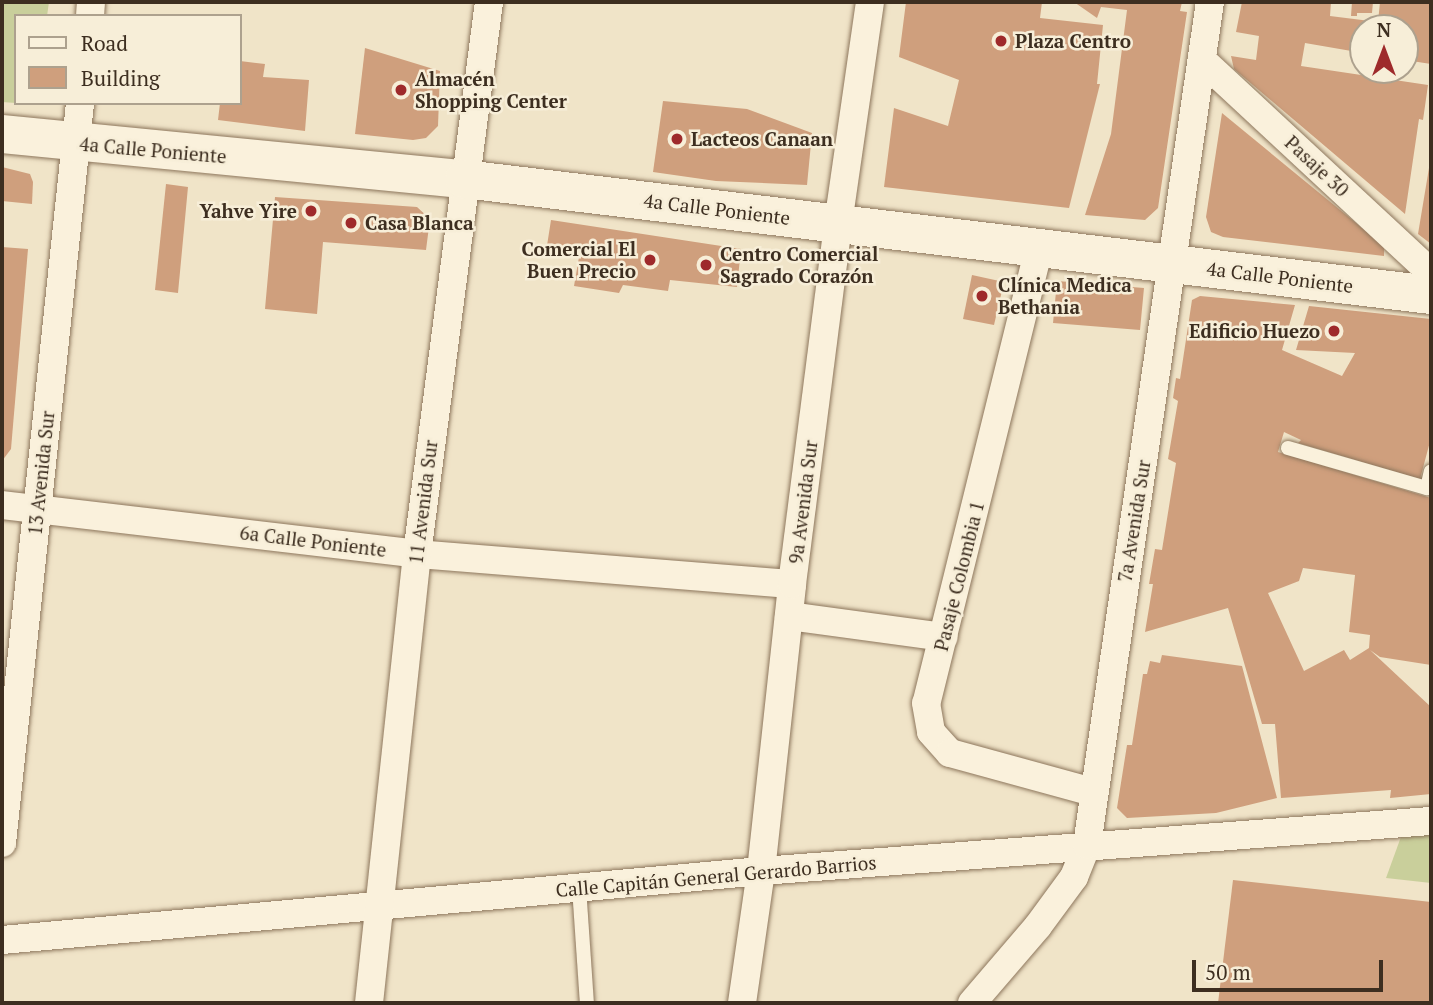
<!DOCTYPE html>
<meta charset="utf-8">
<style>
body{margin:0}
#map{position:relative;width:1433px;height:1005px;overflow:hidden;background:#f0e4c8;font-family:"PT Serif",serif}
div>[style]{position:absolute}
.green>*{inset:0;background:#c9cf9b}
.building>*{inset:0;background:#cf9f7d}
.roads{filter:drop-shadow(0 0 2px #8d765c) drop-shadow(0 0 2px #8d765c)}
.lane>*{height:14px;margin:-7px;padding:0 7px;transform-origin:7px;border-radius:7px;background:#faf1dc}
.street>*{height:28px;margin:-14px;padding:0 14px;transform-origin:14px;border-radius:14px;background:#faf1dc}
.secondary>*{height:38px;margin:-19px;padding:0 19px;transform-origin:19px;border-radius:19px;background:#faf1dc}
.dots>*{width:19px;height:19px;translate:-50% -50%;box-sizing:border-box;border:4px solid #f7eed8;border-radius:50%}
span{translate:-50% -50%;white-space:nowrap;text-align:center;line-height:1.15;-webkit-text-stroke:5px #f7eed8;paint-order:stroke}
.poi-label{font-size:19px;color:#3d2e20;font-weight:700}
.left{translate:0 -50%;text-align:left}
.right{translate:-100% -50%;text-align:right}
.street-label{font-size:19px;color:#3d2e20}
.frame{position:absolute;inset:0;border:4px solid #3d2e20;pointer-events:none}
.legend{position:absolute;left:14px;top:14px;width:228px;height:91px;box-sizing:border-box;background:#f7eed8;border:2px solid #ada18e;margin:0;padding:9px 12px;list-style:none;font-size:21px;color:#3d2e20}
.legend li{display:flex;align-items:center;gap:14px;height:35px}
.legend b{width:35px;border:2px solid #ada18e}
.north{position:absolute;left:1349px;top:14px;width:70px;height:70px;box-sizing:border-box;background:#f7eed8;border:2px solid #ada18e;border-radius:50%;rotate:0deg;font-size:19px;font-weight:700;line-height:28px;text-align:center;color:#3d2e20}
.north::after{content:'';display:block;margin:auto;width:24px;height:32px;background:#9e2a2b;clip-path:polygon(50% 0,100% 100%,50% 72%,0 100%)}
.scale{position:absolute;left:1192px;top:960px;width:191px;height:32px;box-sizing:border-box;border:4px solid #3d2e20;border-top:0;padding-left:9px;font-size:21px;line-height:24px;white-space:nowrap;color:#3d2e20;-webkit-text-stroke:5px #f7eed8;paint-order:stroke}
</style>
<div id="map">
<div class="green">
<i style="clip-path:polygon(2px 2px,49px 2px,47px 16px,16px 16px,16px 103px,2px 102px)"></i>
<i style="clip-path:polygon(1431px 833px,1431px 883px,1386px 878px,1402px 834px)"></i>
</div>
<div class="building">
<i style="clip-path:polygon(906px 2px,1042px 2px,1040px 18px,1103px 25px,1097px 84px,1100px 84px,1069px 208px,884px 187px,894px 108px,948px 126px,959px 80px,899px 57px)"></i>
<i style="clip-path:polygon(1074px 2px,1182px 2px,1180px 11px,1187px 12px,1158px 208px,1145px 220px,1085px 215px,1111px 134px,1127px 10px,1101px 7px,1097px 18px)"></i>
<i style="clip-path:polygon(1242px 2px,1331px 2px,1330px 16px,1378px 22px,1380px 2px,1424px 2px,1431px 5px,1431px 64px,1405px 60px,1405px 28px,1363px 28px,1363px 53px,1305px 43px,1301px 66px,1428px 85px,1423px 120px,1419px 119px,1405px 214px,1234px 69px,1231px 56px,1256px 60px,1259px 36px,1236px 32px)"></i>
<i style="clip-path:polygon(1352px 2px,1373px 2px,1372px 13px,1357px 13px,1357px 16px,1351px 16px)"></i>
<i style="clip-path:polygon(365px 48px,440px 71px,438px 126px,426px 138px,413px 140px,355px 134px)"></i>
<i style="clip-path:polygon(240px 61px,265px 64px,263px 77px,309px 80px,305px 131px,218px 120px,220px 103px,240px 103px)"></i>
<i style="clip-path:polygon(663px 101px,747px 109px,812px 133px,807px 185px,716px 181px,653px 172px)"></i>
<i style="clip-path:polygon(1222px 113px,1384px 246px,1384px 256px,1223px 237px,1211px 232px,1206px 217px)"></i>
<i style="clip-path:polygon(1430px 162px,1431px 162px,1431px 244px,1418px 234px)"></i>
<i style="clip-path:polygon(2px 167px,30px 174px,33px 182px,32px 204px,2px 201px)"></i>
<i style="clip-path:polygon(166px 184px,188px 187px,178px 293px,155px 290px)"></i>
<i style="clip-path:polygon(275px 197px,417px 207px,430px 219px,426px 250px,323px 242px,317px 314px,265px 309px)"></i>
<i style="clip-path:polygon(551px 220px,741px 249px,737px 287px,670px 280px,668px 291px,623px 285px,619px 293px,574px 286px,579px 257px,546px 252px)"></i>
<i style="clip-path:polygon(2px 247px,28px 249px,11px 449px,2px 461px)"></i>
<i style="clip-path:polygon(972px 275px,1004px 282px,994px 325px,963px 319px)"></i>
<i style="clip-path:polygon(1057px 281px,1144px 288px,1140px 330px,1053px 323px)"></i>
<i style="clip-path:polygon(evenodd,1200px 296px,1295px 305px,1282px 350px,1342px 376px,1355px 353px,1296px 350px,1309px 306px,1431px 319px,1431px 438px,1420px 479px,1298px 443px,1301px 440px,1284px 432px,1278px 452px,1431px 498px,1431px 665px,1380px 657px,1370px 650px,1431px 707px,1431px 794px,1390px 798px,1391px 790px,1281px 798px,1275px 724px,1262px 724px,1228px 608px,1145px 632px,1153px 584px,1149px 584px,1155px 549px,1162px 550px,1176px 463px,1168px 459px,1178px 401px,1173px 398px,1176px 378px,1180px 379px,1192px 300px,1200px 296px,1303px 568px,1355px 575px,1349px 632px,1370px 635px,1369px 648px,1350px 660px,1344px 650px,1304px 671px,1268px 593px,1299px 581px,1303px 568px)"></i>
<i style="clip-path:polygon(1162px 655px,1242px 666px,1277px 798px,1216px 813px,1127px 818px,1117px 808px,1127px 745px,1132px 745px,1143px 674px,1147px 674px,1150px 661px,1160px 663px)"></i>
<i style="clip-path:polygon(1233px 880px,1431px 902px,1431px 1003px,1218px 1003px)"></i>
</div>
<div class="roads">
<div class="lane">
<i style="left:1288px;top:448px;width:145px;rotate:16.1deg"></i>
<i style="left:1427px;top:488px;width:17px;rotate:-77deg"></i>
<i style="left:579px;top:887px;width:116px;rotate:86.1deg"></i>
</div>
<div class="street">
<i style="left:90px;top:16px;width:14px;rotate:-86deg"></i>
<i style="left:1202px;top:60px;width:313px;rotate:42.9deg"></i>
<i style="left:1039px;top:248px;width:469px;rotate:103.9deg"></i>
<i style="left:926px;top:703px;width:29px;rotate:80deg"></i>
<i style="left:931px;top:732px;width:28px;rotate:48deg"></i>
<i style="left:950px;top:753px;width:148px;rotate:15.3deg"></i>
<i style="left:2px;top:505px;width:418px;rotate:6.7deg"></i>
<i style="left:417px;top:554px;width:376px;rotate:4.6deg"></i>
<i style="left:789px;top:616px;width:156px;rotate:7.7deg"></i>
<i style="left:2px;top:843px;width:744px;rotate:-83.98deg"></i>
<i style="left:2px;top:940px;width:762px;rotate:-5.19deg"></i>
<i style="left:761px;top:871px;width:672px;rotate:-4.27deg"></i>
<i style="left:369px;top:1003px;width:452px;rotate:-83.9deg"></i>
<i style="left:417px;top:554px;width:557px;rotate:-82.57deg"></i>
<i style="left:742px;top:1003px;width:133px;rotate:-81.8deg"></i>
<i style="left:761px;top:871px;width:289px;rotate:-83.8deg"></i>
<i style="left:792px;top:584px;width:363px;rotate:-82.7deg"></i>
<i style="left:838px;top:224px;width:224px;rotate:-81.8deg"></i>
<i style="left:972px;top:1003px;width:101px;rotate:-49.4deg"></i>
<i style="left:1038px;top:926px;width:61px;rotate:-53.7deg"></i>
<i style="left:1074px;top:877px;width:35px;rotate:-68deg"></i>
<i style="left:1087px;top:845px;width:852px;rotate:-81.7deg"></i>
</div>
<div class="secondary">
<i style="left:2px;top:134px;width:464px;rotate:5.6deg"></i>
<i style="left:464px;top:179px;width:974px;rotate:6.84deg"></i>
</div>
</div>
<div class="dots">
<i style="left:1001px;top:41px;background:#9e2a2b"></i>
<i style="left:401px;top:90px;background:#9e2a2b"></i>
<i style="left:677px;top:139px;background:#9e2a2b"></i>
<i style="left:311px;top:211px;background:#9e2a2b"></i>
<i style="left:351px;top:223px;background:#9e2a2b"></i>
<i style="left:650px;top:260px;background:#9e2a2b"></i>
<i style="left:706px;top:265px;background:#9e2a2b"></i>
<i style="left:982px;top:296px;background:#9e2a2b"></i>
<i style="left:1334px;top:331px;background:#9e2a2b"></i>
</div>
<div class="poi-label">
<span class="left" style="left:1015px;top:41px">Plaza Centro</span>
<span class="left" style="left:415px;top:90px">Almacén<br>Shopping Center</span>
<span class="left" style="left:691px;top:139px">Lacteos Canaan</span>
<span class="right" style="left:297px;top:211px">Yahve Yire</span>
<span class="left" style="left:365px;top:223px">Casa Blanca</span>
<span class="right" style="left:636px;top:260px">Comercial El<br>Buen Precio</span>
<span class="left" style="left:720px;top:265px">Centro Comercial<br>Sagrado Corazón</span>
<span class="left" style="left:998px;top:296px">Clínica Medica<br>Bethania</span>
<span class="right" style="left:1320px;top:331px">Edificio Huezo</span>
</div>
<div class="street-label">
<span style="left:153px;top:150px;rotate:5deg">4a Calle Poniente</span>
<span style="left:1317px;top:166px;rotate:43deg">Pasaje 30</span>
<span style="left:717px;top:209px;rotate:7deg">4a Calle Poniente</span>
<span style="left:1280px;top:277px;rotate:7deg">4a Calle Poniente</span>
<span style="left:41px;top:473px;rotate:-84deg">13 Avenida Sur</span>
<span style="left:423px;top:502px;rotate:-83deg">11 Avenida Sur</span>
<span style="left:803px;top:502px;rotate:-83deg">9a Avenida Sur</span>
<span style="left:1134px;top:521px;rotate:-81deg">7a Avenida Sur</span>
<span style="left:313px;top:541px;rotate:7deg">6a Calle Poniente</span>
<span style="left:959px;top:576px;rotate:-76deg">Pasaje Colombia 1</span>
<span style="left:716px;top:876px;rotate:-5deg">Calle Capitán General Gerardo Barrios</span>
</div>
<div class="frame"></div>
<ul class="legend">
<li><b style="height:9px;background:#faf1dc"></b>Road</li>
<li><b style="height:19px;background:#cf9f7d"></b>Building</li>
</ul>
<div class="north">N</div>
<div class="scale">50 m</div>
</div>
